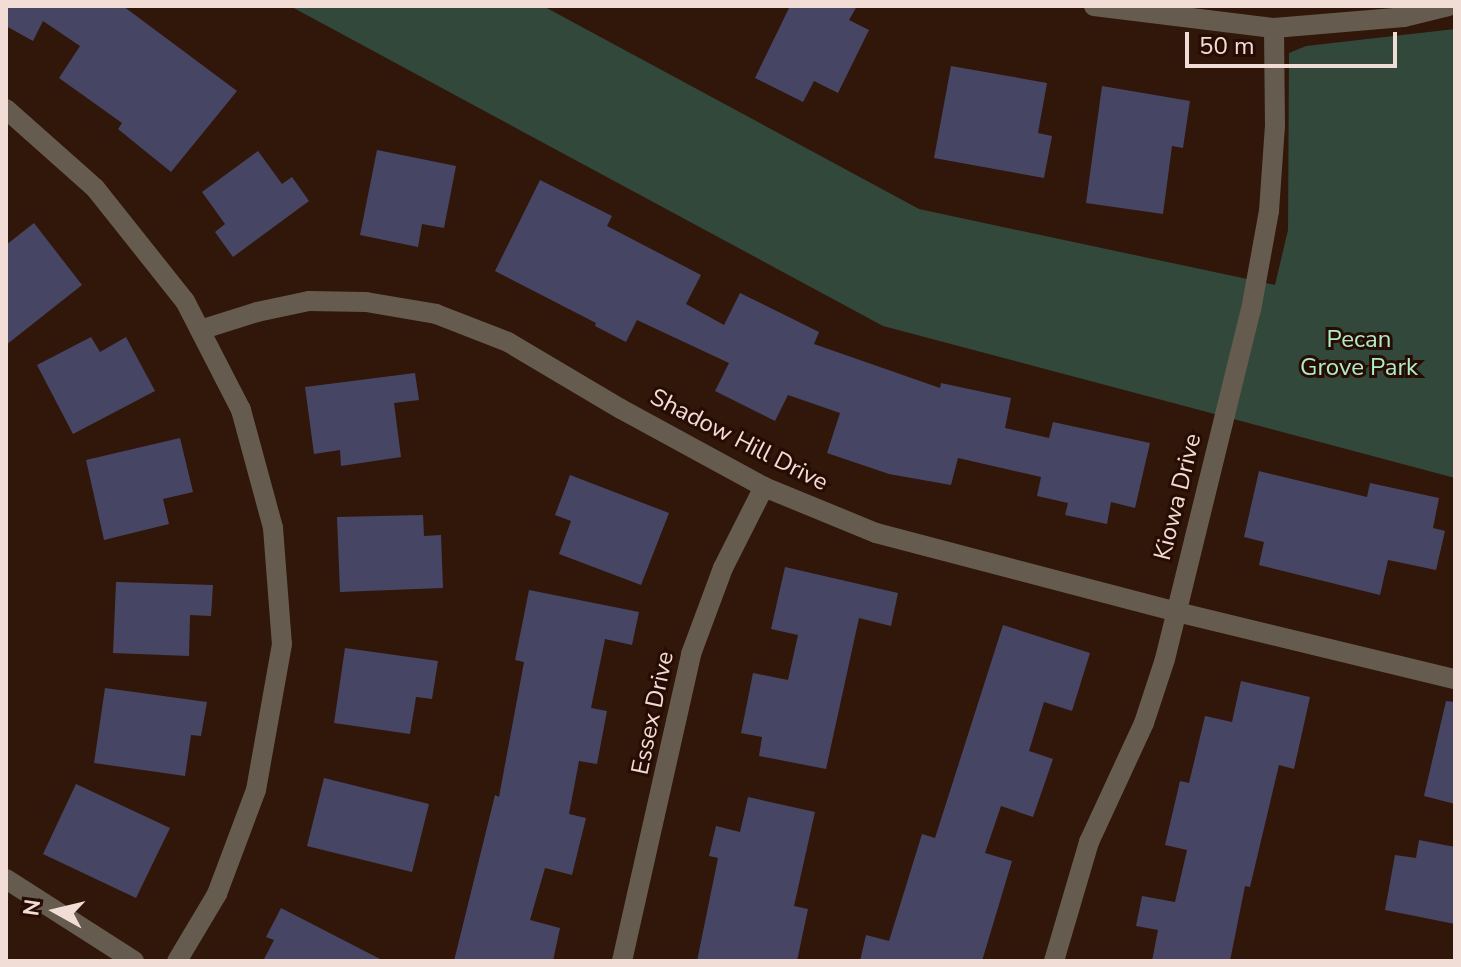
<!DOCTYPE html>
<style>
body{margin:0}
#map{position:relative;width:1461px;height:967px;overflow:hidden;background:#31160a;font-family:"Nunito Sans",sans-serif}
div>[style]{position:absolute}
.green>*{inset:0;background:#31483b}
.building>*{inset:0;background:#464664}
.street>*{height:20px;margin:-10px;padding:0 10px;transform-origin:10px;border-radius:10px;background:#655c4f}
span{translate:-50% -50%;white-space:nowrap;text-align:center;line-height:1.15;-webkit-text-stroke:6px #270c03;paint-order:stroke}
.park-label{font-size:24px;color:#adeec9}
.street-label{font-size:24px;color:#f1ddd5}
.frame{position:absolute;inset:0;border:8px solid #f1ddd5;pointer-events:none}
.north{position:absolute;left:16px;top:871px;width:80px;height:80px;-webkit-text-stroke:6px #270c03;paint-order:stroke;rotate:278deg;font-size:22px;font-weight:700;line-height:32px;text-align:center;color:#f1ddd5}
.north::after{content:'';display:block;margin:auto;width:28px;height:36px;background:#f1ddd5;clip-path:polygon(50% 0,100% 100%,50% 72%,0 100%)}
.scale{position:absolute;left:1185px;top:32px;width:212px;height:36px;box-sizing:border-box;border:4px solid #f1ddd5;border-top:0;padding-left:10px;font-size:24px;line-height:28px;white-space:nowrap;color:#f1ddd5;-webkit-text-stroke:6px #270c03;paint-order:stroke}
</style>
<div id="map">
<div class="green">
<i style="clip-path:polygon(290px 6px,543px 6px,919px 209px,1275px 285px,1288px 230px,1289px 53px,1306px 46px,1455px 29px,1455px 478px,883px 326px)"></i>
</div>
<div class="building">
<i style="clip-path:polygon(6px 6px,123px 6px,237px 91px,171px 172px,118px 129px,122px 123px,59px 78px,80px 46px,43px 21px,33px 41px,6px 26px)"></i>
<i style="clip-path:polygon(790px 6px,857px 6px,849px 20px,869px 30px,838px 93px,814px 81px,803px 102px,755px 78px)"></i>
<i style="clip-path:polygon(951px 66px,1047px 83px,1038px 133px,1052px 136px,1044px 178px,934px 158px)"></i>
<i style="clip-path:polygon(1102px 86px,1190px 101px,1183px 148px,1172px 146px,1163px 214px,1086px 203px)"></i>
<i style="clip-path:polygon(377px 150px,456px 166px,444px 228px,422px 224px,418px 247px,360px 235px)"></i>
<i style="clip-path:polygon(258px 151px,282px 184px,292px 177px,309px 201px,233px 257px,215px 232px,225px 224px,202px 192px)"></i>
<i style="clip-path:polygon(540px 180px,612px 216px,607px 226px,701px 275px,686px 304px,724px 325px,740px 293px,819px 332px,814px 344px,940px 388px,941px 383px,1011px 398px,1005px 428px,1049px 438px,1053px 422px,1150px 443px,1135px 508px,1111px 502px,1107px 524px,1065px 515px,1068px 503px,1037px 496px,1041px 477px,958px 458px,951px 485px,889px 474px,827px 453px,840px 413px,788px 395px,775px 421px,715px 391px,729px 363px,637px 320px,626px 342px,595px 326px,596px 323px,495px 271px)"></i>
<i style="clip-path:polygon(34px 223px,82px 285px,6px 345px,6px 245px)"></i>
<i style="clip-path:polygon(91px 337px,100px 352px,126px 337px,155px 391px,73px 434px,37px 365px)"></i>
<i style="clip-path:polygon(415px 373px,419px 400px,394px 403px,401px 457px,341px 466px,340px 450px,314px 454px,305px 387px)"></i>
<i style="clip-path:polygon(180px 438px,193px 492px,163px 499px,169px 524px,104px 540px,86px 460px)"></i>
<i style="clip-path:polygon(1259px 471px,1367px 497px,1370px 483px,1439px 498px,1433px 528px,1445px 531px,1436px 570px,1388px 560px,1380px 595px,1259px 565px,1264px 542px,1244px 537px)"></i>
<i style="clip-path:polygon(570px 475px,669px 513px,641px 585px,559px 554px,571px 521px,555px 515px)"></i>
<i style="clip-path:polygon(423px 515px,424px 536px,441px 535px,443px 588px,340px 592px,337px 517px)"></i>
<i style="clip-path:polygon(785px 567px,898px 593px,891px 626px,859px 618px,826px 769px,759px 756px,762px 737px,741px 733px,753px 673px,788px 680px,798px 635px,771px 629px)"></i>
<i style="clip-path:polygon(116px 582px,213px 585px,211px 616px,190px 615px,189px 656px,113px 653px)"></i>
<i style="clip-path:polygon(529px 590px,639px 612px,632px 645px,605px 639px,591px 708px,607px 711px,597px 764px,579px 761px,569px 814px,586px 818px,572px 875px,545px 868px,530px 920px,560px 928px,553px 961px,454px 961px,495px 795px,499px 797px,524px 662px,515px 660px)"></i>
<i style="clip-path:polygon(1003px 625px,1090px 653px,1072px 711px,1044px 702px,1029px 751px,1053px 759px,1033px 817px,1001px 806px,985px 853px,1012px 861px,982px 961px,860px 961px,866px 935px,889px 941px,922px 834px,935px 838px)"></i>
<i style="clip-path:polygon(345px 648px,438px 661px,432px 699px,416px 697px,410px 734px,334px 723px)"></i>
<i style="clip-path:polygon(1241px 681px,1310px 697px,1294px 769px,1279px 765px,1250px 887px,1245px 886px,1230px 961px,1152px 961px,1158px 930px,1136px 926px,1142px 896px,1175px 902px,1187px 850px,1165px 845px,1180px 781px,1189px 783px,1205px 716px,1232px 722px)"></i>
<i style="clip-path:polygon(105px 688px,207px 702px,201px 736px,191px 735px,185px 776px,94px 763px)"></i>
<i style="clip-path:polygon(1446px 701px,1455px 702px,1455px 804px,1424px 796px)"></i>
<i style="clip-path:polygon(324px 778px,429px 804px,412px 872px,307px 846px)"></i>
<i style="clip-path:polygon(76px 784px,170px 828px,136px 898px,43px 854px)"></i>
<i style="clip-path:polygon(748px 797px,815px 812px,794px 906px,808px 909px,797px 961px,697px 961px,718px 858px,709px 856px,716px 826px,740px 832px)"></i>
<i style="clip-path:polygon(1419px 840px,1455px 847px,1455px 924px,1385px 910px,1395px 855px,1416px 858px)"></i>
<i style="clip-path:polygon(281px 908px,384px 961px,263px 961px,274px 940px,266px 937px)"></i>
</div>
<div class="street">
<i style="left:1094px;top:6px;width:181px;rotate:7deg"></i>
<i style="left:1274px;top:28px;width:130px;rotate:-4.8deg"></i>
<i style="left:1404px;top:17px;width:46px;rotate:-13.7deg"></i>
<i style="left:6px;top:109px;width:119px;rotate:41.6deg"></i>
<i style="left:95px;top:188px;width:144px;rotate:51.5deg"></i>
<i style="left:185px;top:301px;width:123px;rotate:62.8deg"></i>
<i style="left:241px;top:410px;width:122px;rotate:74.8deg"></i>
<i style="left:273px;top:528px;width:116px;rotate:85.6deg"></i>
<i style="left:282px;top:644px;width:148px;rotate:100.1deg"></i>
<i style="left:256px;top:790px;width:111px;rotate:110.6deg"></i>
<i style="left:217px;top:894px;width:78px;rotate:120.8deg"></i>
<i style="left:200px;top:330px;width:60px;rotate:-17.5deg"></i>
<i style="left:257px;top:312px;width:53px;rotate:-11.9deg"></i>
<i style="left:309px;top:301px;width:57px;rotate:1deg"></i>
<i style="left:366px;top:302px;width:71px;rotate:9.7deg"></i>
<i style="left:436px;top:314px;width:77px;rotate:21.3deg"></i>
<i style="left:508px;top:342px;width:131px;rotate:30.7deg"></i>
<i style="left:621px;top:409px;width:163px;rotate:28.6deg"></i>
<i style="left:764px;top:487px;width:121px;rotate:22.3deg"></i>
<i style="left:876px;top:533px;width:311px;rotate:14.7deg"></i>
<i style="left:1177px;top:612px;width:286px;rotate:13.6deg"></i>
<i style="left:6px;top:879px;width:152px;rotate:32.6deg"></i>
<i style="left:622px;top:961px;width:315px;rotate:-77.3deg"></i>
<i style="left:691px;top:654px;width:92px;rotate:-69.6deg"></i>
<i style="left:723px;top:568px;width:91px;rotate:-63.2deg"></i>
<i style="left:1054px;top:961px;width:124px;rotate:-73.6deg"></i>
<i style="left:1089px;top:842px;width:131px;rotate:-65.2deg"></i>
<i style="left:1144px;top:723px;width:67px;rotate:-71.8deg"></i>
<i style="left:1165px;top:659px;width:359px;rotate:-76.2deg"></i>
<i style="left:1251px;top:310px;width:101px;rotate:-79.7deg"></i>
<i style="left:1269px;top:211px;width:85px;rotate:-86deg"></i>
<i style="left:1275px;top:126px;width:98px;rotate:-90.6deg"></i>
</div>
<div class="park-label">
<span style="left:1359px;top:354px">Pecan<br>Grove Park</span>
</div>
<div class="street-label">
<span style="left:739px;top:440px;rotate:27deg">Shadow Hill Drive</span>
<span style="left:1178px;top:497px;rotate:-76deg">Kiowa Drive</span>
<span style="left:653px;top:713px;rotate:-78deg">Essex Drive</span>
</div>
<div class="frame"></div>
<div class="north">N</div>
<div class="scale">50 m</div>
</div>
